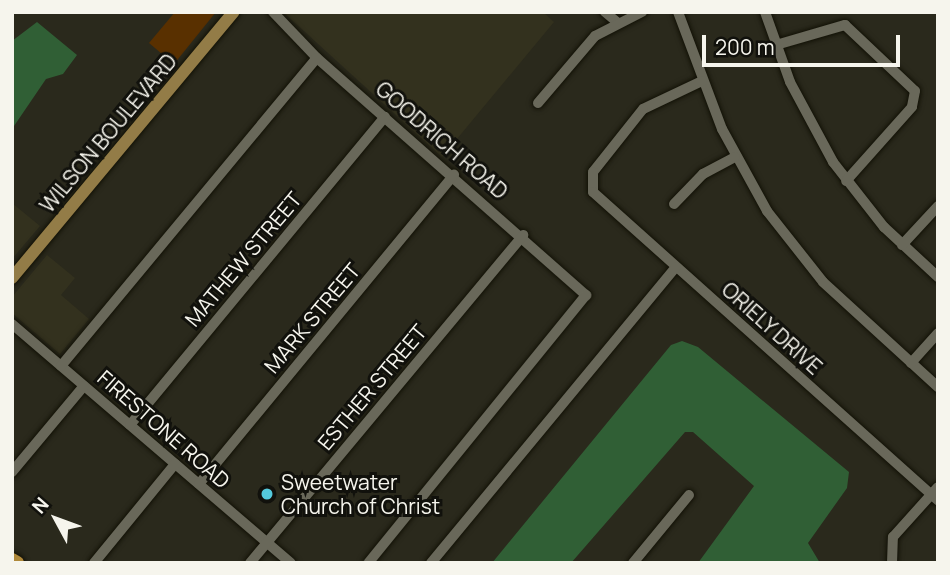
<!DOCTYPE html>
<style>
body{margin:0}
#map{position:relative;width:950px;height:575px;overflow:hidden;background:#2a291c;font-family:Manrope,sans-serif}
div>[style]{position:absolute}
.built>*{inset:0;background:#33311e}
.green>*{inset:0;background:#593000}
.water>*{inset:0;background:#305f35}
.roads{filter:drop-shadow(0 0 2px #121106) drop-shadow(0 0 2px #121106)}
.minor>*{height:10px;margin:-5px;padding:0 5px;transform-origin:5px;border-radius:5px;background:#69685a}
.major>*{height:12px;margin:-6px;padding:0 6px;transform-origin:6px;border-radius:6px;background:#937c47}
.highway>*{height:14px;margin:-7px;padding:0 7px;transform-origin:7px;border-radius:7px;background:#af893a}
.dots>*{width:19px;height:19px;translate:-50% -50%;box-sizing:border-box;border:4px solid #11110c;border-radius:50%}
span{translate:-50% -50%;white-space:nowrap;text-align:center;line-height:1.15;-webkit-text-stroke:6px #11110c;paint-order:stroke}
.street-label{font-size:21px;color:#f6f5ed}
.poi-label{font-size:21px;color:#f6f5ed}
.left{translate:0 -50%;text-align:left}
.frame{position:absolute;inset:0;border:14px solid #f6f5ed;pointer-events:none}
.north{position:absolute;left:21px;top:484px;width:70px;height:70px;-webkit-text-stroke:5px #11110c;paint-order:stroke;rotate:311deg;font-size:19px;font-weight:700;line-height:28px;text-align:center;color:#f6f5ed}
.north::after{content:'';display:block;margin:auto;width:24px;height:32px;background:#f6f5ed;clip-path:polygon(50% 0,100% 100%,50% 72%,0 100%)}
.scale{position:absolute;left:702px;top:35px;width:198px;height:32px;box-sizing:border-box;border:4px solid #f6f5ed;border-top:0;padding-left:9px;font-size:21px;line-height:24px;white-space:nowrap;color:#f6f5ed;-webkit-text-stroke:5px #11110c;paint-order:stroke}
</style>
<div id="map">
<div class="built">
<i style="clip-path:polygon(283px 12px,543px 12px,554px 22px,442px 157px)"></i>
<i style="clip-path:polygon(12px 203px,40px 226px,12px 259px)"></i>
<i style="clip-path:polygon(47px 255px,75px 278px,61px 295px,89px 319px,60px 354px,12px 313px,12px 297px)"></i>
</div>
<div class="green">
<i style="clip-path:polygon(175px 12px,216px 12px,174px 64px,149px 43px)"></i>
</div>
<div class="water">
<i style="clip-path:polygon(37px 22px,77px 55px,63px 74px,46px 79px,12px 129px,12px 41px)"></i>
<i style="clip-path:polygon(682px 341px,698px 347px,849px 472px,847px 488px,808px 543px,820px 563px,698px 563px,754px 486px,693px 432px,685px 432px,571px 563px,492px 563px,671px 345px)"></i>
</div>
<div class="roads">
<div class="minor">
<i style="left:273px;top:12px;width:64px;rotate:46.3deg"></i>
<i style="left:317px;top:58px;width:359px;rotate:41.4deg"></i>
<i style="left:586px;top:295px;width:345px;rotate:129.1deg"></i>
<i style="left:605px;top:12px;width:16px;rotate:40deg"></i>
<i style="left:678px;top:12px;width:125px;rotate:69.4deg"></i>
<i style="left:722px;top:129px;width:94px;rotate:61.2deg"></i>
<i style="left:767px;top:211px;width:90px;rotate:51.7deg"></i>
<i style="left:823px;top:282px;width:156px;rotate:42.4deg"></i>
<i style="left:765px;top:12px;width:74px;rotate:70.3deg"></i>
<i style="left:790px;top:82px;width:91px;rotate:61.7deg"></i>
<i style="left:833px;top:162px;width:83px;rotate:51.9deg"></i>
<i style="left:884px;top:227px;width:74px;rotate:42.8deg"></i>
<i style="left:776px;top:45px;width:72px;rotate:-16.2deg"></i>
<i style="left:845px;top:25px;width:96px;rotate:43.3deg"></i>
<i style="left:915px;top:91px;width:16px;rotate:101deg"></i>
<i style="left:912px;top:107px;width:99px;rotate:131.7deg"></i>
<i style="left:702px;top:81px;width:65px;rotate:154.6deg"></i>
<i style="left:643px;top:109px;width:80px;rotate:128.4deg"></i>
<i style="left:593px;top:172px;width:20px;rotate:90deg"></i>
<i style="left:593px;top:192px;width:463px;rotate:41.8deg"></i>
<i style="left:538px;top:103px;width:88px;rotate:-49.6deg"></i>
<i style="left:595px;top:36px;width:53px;rotate:-27.1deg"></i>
<i style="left:674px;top:204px;width:42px;rotate:-46deg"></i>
<i style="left:703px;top:174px;width:36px;rotate:-28deg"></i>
<i style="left:902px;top:245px;width:53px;rotate:-47.3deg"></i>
<i style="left:12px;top:324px;width:367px;rotate:40.6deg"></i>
<i style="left:911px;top:363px;width:40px;rotate:-48deg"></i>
<i style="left:61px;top:366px;width:400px;rotate:-50.3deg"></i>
<i style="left:130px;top:425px;width:400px;rotate:-50.4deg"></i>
<i style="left:12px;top:472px;width:112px;rotate:-50.1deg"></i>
<i style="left:199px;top:484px;width:401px;rotate:-50.5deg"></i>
<i style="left:94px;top:563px;width:128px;rotate:-50.7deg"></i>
<i style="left:250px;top:563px;width:427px;rotate:-50.2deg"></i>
<i style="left:431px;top:563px;width:384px;rotate:-50.4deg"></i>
<i style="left:633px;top:563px;width:88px;rotate:-50.5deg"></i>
<i style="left:892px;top:563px;width:26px;rotate:-88deg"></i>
<i style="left:893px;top:537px;width:67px;rotate:-48deg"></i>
</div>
<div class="major">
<i style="left:12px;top:278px;width:346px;rotate:-50.2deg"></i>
</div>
<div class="highway">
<i style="left:12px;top:560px;width:6px;rotate:31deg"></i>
</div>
</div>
<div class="dots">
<i style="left:267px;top:494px;background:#54cadd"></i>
</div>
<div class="street-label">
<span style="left:108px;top:133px;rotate:-50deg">WILSON BOULEVARD</span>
<span style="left:442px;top:140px;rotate:41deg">GOODRICH ROAD</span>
<span style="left:243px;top:259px;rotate:-50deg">MATHEW STREET</span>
<span style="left:312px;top:318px;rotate:-50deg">MARK STREET</span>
<span style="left:772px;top:328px;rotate:42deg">ORIELY DRIVE</span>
<span style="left:372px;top:387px;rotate:-50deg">ESTHER STREET</span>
<span style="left:164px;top:429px;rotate:41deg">FIRESTONE ROAD</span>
</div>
<div class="poi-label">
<span class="left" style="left:281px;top:494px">Sweetwater<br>Church of Christ</span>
</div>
<div class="frame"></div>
<div class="north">N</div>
<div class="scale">200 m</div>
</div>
